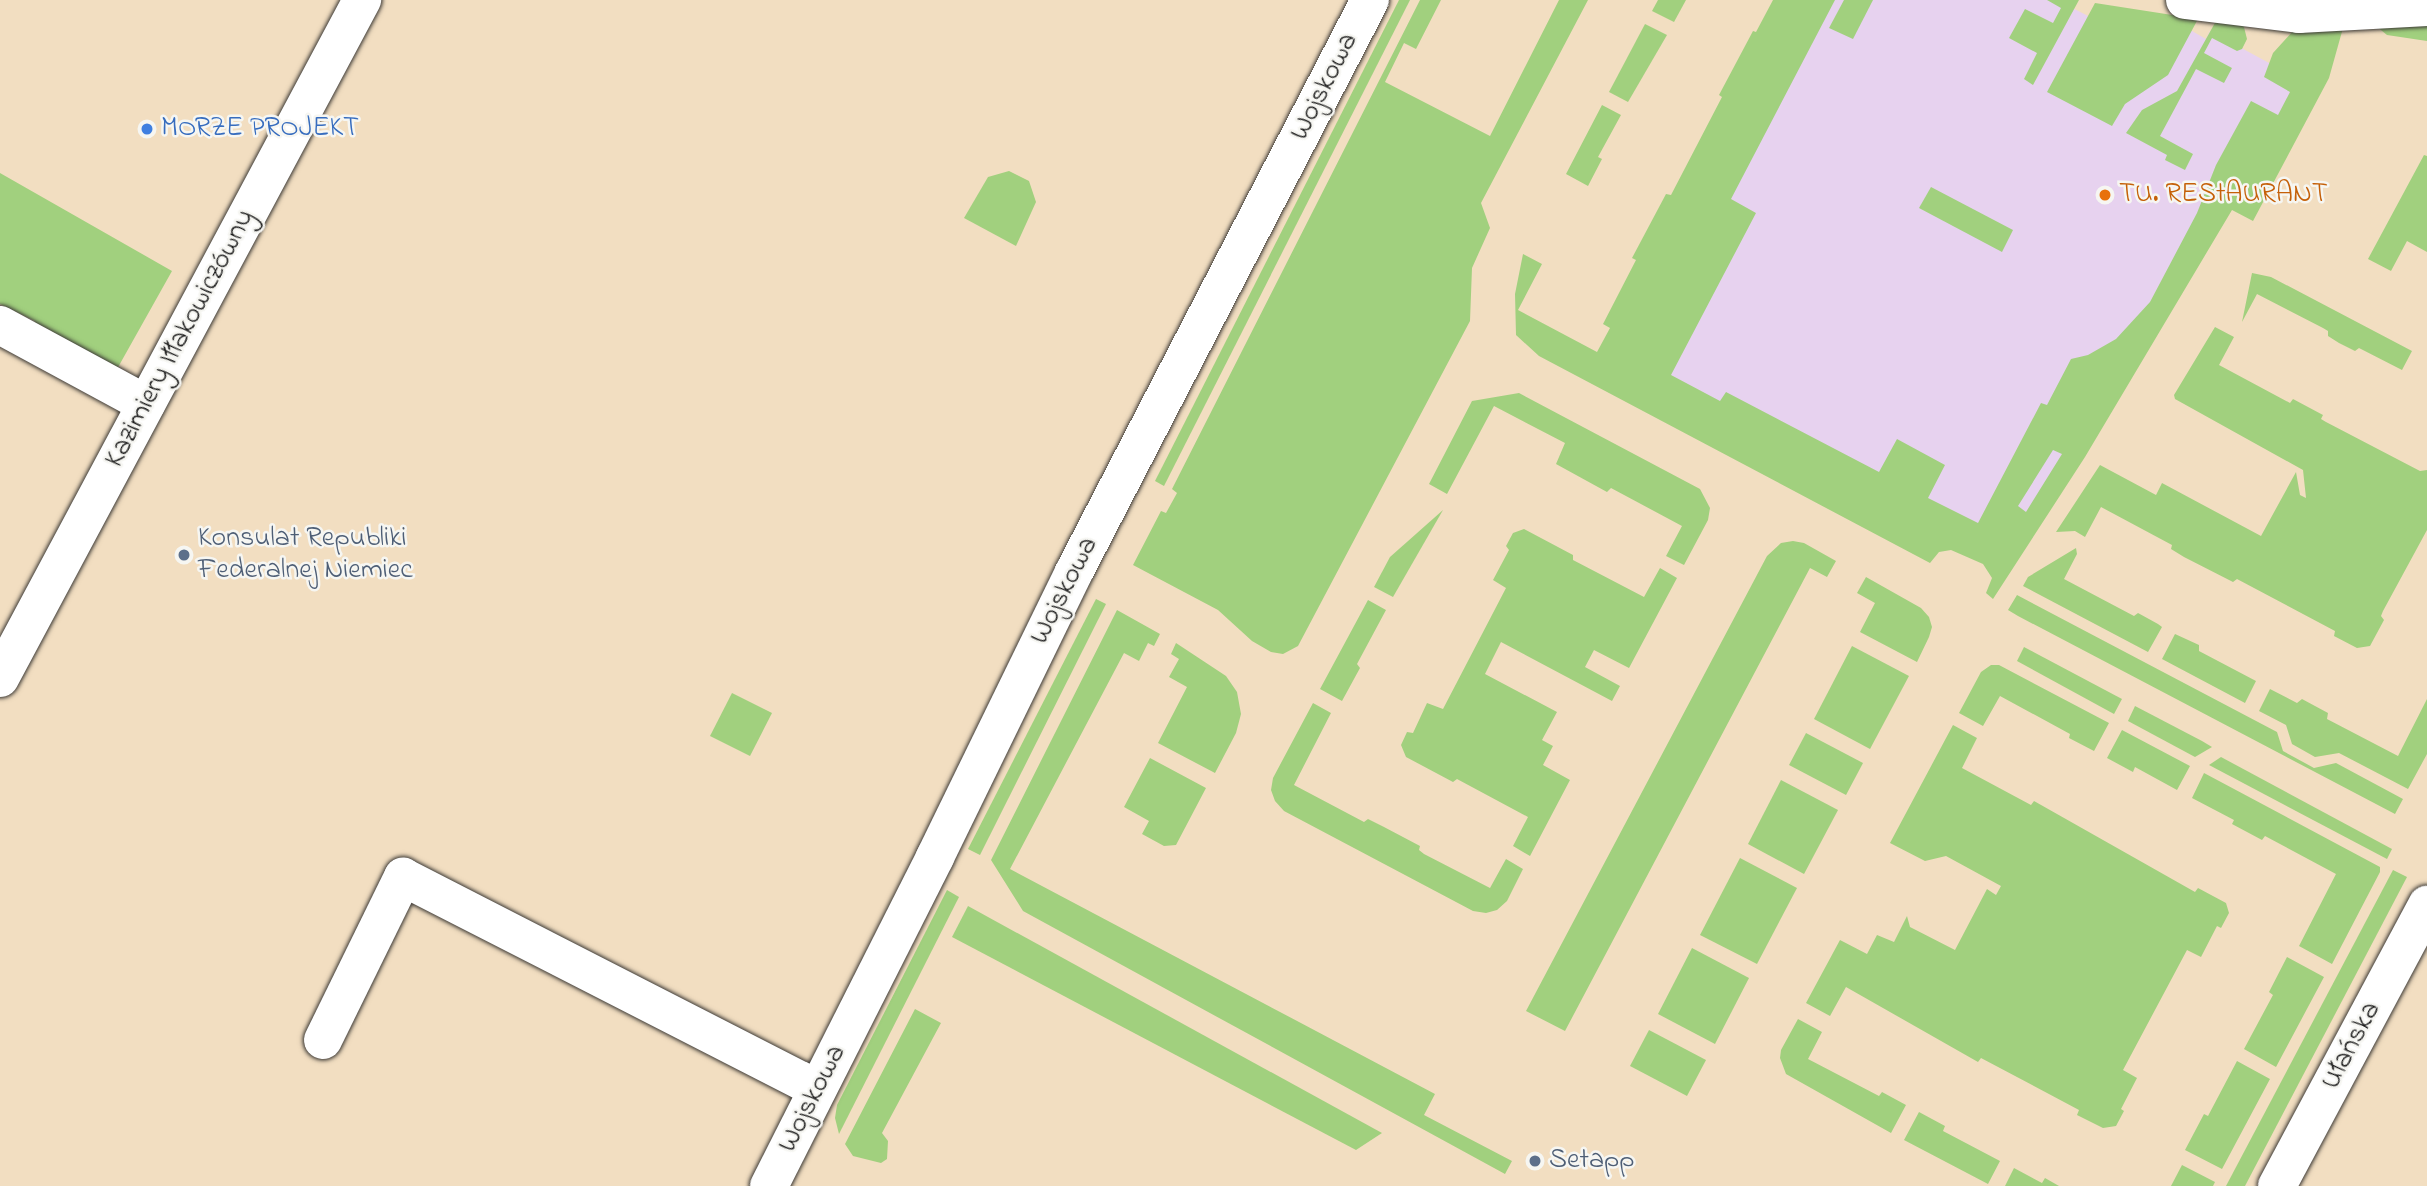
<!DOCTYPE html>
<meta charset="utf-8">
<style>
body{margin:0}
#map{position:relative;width:2427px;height:1186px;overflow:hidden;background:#f2dec1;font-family:"Indie Flower",sans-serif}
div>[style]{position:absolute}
.built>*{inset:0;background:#e7d2ef}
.green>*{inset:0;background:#a1d07e}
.roads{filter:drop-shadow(0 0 2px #3c3935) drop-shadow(0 0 2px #3c3935)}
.minor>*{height:38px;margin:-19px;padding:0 19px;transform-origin:19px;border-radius:19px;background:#fff}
.dots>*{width:19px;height:19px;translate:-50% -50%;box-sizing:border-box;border:4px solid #f6f6f2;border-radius:50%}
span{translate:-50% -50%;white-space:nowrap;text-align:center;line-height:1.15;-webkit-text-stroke:5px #f6f6f2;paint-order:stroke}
.street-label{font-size:28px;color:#1c1c1c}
.shop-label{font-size:28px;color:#366cbe}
.left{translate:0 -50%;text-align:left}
.food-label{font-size:28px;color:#c56008}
.service-label{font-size:28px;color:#4e5e75}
</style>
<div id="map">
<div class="built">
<i style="clip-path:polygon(1805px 0,2057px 0,2088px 16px,2192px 31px,2206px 39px,2210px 31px,2306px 83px,2006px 565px,1621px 383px)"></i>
</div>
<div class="green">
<i style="clip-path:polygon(1399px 0,1410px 0,1164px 486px,1155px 481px)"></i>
<i style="clip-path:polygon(1420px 0,1441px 0,1416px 49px,1404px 43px,1385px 82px,1490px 136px,1559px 0,1588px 0,1481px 203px,1490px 228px,1472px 268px,1470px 321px,1298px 646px,1283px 654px,1271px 652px,1252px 641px,1218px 610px,1133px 565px,1161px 511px,1166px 513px,1177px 493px,1172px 489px)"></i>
<i style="clip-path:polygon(1658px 0,1686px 0,1674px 22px,1652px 11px)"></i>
<i style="clip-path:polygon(evenodd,1773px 0,1835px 0,1731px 199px,1756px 213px,1671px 375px,1720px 401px,1726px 392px,1879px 472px,1897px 439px,1945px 465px,1928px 498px,1978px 523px,2041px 403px,2047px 405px,2071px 359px,2088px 355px,2116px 339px,2150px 302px,2197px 213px,2216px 165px,2251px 101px,2278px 115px,2290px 92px,2264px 77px,2273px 53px,2293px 31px,2343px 28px,2329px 78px,2253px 221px,2232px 210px,2085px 457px,1993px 599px,1986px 593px,1992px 578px,1983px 564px,1951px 550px,1939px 552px,1930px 563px,1539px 356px,1516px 335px,1515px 294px,1523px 254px,1542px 264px,1518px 310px,1597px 352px,1610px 328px,1603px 324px,1636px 260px,1632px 258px,1666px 194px,1671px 195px,1722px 97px,1719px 95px,1753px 31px,1756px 32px,1773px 0,2053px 450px,2062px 454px,2026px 512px,2018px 506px,2053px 450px)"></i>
<i style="clip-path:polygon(1844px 0,1873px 0,1853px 39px,1829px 28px)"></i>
<i style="clip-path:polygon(2047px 0,2079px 0,2033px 85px,2024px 79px,2037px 53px,2009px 38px,2025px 9px,2053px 23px,2061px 8px)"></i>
<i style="clip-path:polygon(2095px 3px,2198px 19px,2168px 75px,2125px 104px,2112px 126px,2047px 92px)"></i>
<i style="clip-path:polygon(2216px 21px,2240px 23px,2244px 27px,2247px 39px,2242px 49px,2237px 51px,2212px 38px,2204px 53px,2232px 68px,2224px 83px,2196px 69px,2160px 136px,2193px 154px,2185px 170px,2165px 160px,2167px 155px,2126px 133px,2142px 110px,2177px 91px)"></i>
<i style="clip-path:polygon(2427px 23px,2427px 41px,2387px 35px,2376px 26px)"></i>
<i style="clip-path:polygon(1645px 24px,1667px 35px,1628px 102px,1609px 92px)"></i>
<i style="clip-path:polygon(1602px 105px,1621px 115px,1598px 157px,1602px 159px,1588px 186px,1566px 174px)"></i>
<i style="clip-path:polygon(2424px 155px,2427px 156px,2427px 252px,2407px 241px,2391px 271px,2368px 259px)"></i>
<i style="clip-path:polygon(1009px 171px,1029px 181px,1036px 202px,1016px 246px,964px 218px,988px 177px)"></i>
<i style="clip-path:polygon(0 173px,172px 271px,112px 378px,29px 333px,35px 321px,0 304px)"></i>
<i style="clip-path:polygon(1931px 187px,2013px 230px,2002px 252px,1919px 208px)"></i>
<i style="clip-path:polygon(2252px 273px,2271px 277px,2412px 351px,2402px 370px,2359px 348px,2355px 351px,2339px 343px,2328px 336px,2328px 331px,2323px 328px,2257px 294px,2242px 322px)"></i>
<i style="clip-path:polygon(2215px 327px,2234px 337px,2219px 365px,2290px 403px,2293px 399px,2323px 415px,2321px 419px,2326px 422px,2420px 471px,2427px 470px,2427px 530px,2383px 611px,2381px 616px,2384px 620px,2370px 646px,2357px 648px,2334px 636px,2335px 631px,2237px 579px,2233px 582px,2184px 557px,2171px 549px,2172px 545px,2101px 507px,2085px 537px,2075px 531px,2056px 532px,2100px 465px,2156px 495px,2162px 483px,2261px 536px,2296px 472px,2300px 495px,2306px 498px,2303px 470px,2175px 399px,2174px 395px)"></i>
<i style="clip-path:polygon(1519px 393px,1700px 489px,1710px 508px,1708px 520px,1684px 565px,1666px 556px,1682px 526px,1611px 488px,1607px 492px,1556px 464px,1565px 443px,1494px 406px,1447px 494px,1429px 484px,1472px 401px)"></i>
<i style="clip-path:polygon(1443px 510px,1393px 597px,1374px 587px,1390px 557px)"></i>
<i style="clip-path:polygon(1524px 529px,1573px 555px,1573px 560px,1644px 597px,1660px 568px,1677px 578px,1629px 668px,1594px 650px,1585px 667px,1620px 686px,1612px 701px,1501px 642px,1485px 674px,1557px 712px,1542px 740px,1553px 746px,1543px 765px,1570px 780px,1530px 856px,1513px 846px,1528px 817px,1457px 779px,1453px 782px,1406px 757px,1401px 745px,1407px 732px,1413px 733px,1427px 703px,1443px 709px,1506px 588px,1493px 580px,1509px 550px,1506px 546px,1513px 533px)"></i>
<i style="clip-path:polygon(1793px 541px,1804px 543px,1836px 561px,1827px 577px,1810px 568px,1565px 1031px,1526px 1011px,1767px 556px,1781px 543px)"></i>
<i style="clip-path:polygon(2076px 548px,2077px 554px,2064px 579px,2134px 616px,2138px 613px,2158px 624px,2162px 627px,2148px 652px,2023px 586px,2028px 577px)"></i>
<i style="clip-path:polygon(1866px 577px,1921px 608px,1929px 617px,1932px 627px,1929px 637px,1917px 662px,1860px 632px,1875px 603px,1857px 593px)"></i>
<i style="clip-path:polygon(2017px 595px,2277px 732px,2283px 751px,2314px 768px,2336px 763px,2403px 799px,2395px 814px,2018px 616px,2008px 610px)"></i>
<i style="clip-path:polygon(1096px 599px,1106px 604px,980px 855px,968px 849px)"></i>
<i style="clip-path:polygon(1368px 600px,1386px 610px,1357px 664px,1360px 668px,1342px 701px,1320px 689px)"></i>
<i style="clip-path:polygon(1117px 610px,1160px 634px,1154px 646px,1148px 643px,1139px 661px,1124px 653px,1010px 869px,1435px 1094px,1424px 1115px,1512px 1161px,1505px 1174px,1023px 911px,991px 860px)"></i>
<i style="clip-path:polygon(2175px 634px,2199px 645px,2199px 651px,2256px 681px,2245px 703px,2162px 659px)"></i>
<i style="clip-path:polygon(1176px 643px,1226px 676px,1237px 692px,1241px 714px,1236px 733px,1215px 773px,1158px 743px,1187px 687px,1169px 677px,1179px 659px,1171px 654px)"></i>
<i style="clip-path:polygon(1852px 646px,1909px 676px,1870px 749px,1814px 719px)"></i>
<i style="clip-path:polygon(2024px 647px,2122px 699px,2114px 714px,2017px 661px)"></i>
<i style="clip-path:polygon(1991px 665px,1999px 665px,2109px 723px,2094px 751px,2069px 738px,2070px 734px,2000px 696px,1983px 726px,1959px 713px,1981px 672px)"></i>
<i style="clip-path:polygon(2270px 689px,2297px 703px,2302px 699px,2328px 713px,2327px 719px,2398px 756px,2427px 699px,2427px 754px,2408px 789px,2339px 753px,2315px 757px,2292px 744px,2286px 725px,2259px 711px)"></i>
<i style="clip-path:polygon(732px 693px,772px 713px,750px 756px,710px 736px)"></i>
<i style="clip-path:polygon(1313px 703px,1331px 713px,1294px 785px,1364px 822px,1368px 819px,1384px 827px,1420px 846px,1419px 850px,1424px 854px,1490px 888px,1506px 859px,1523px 869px,1507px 901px,1497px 910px,1486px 913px,1473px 911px,1284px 811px,1275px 801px,1271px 790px,1273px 778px)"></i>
<i style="clip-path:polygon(2135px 706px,2202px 741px,2212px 747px,2195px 757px,2128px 721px)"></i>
<i style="clip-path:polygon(1953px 725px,1977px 738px,1962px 768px,2031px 805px,2034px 801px,2195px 892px,2198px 888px,2226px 903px,2229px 913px,2221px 928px,2217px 926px,2201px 957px,2187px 950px,2123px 1070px,2137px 1078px,2121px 1109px,2124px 1111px,2116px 1126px,2103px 1128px,2077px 1115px,2079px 1110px,1981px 1058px,1978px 1062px,1846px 987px,1830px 1016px,1806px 1003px,1840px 940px,1867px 954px,1877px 935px,1894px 942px,1907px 916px,1910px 927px,1955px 950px,1987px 889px,1996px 895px,2001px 886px,1946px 856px,1925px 861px,1890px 843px)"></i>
<i style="clip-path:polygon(2122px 730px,2190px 766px,2177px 790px,2135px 767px,2133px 772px,2107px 758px)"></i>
<i style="clip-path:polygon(1806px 733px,1863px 763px,1846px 795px,1789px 765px)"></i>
<i style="clip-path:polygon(2221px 757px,2392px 849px,2387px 859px,2209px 765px)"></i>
<i style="clip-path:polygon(1150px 758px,1206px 788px,1176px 845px,1164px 846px,1142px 834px,1149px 821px,1124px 807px)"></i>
<i style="clip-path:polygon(2204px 773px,2380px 867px,2380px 872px,2332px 964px,2299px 946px,2336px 874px,2265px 836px,2262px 840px,2232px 824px,2234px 820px,2192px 798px)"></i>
<i style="clip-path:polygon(1781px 780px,1838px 810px,1804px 874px,1748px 844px)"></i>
<i style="clip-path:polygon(1740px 858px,1797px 888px,1757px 964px,1700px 935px)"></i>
<i style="clip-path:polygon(2393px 870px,2407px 877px,2245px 1186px,2226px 1186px)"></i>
<i style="clip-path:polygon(947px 890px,959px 897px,839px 1134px,835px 1118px,837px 1105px)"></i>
<i style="clip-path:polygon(968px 906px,1382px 1133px,1356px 1150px,952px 937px)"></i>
<i style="clip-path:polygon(1692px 948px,1749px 978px,1715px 1044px,1658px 1014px)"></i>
<i style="clip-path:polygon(2287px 957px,2324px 977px,2276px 1067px,2244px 1049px,2273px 995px,2269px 992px)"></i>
<i style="clip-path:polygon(915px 1009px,941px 1023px,882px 1133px,888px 1141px,887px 1159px,881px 1163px,853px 1156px,845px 1144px)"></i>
<i style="clip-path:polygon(1798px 1019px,1822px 1032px,1808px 1059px,1879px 1096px,1882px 1092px,1906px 1105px,1891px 1133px,1786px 1074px,1780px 1058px,1781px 1050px)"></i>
<i style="clip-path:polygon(1649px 1030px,1706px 1060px,1687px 1096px,1630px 1066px)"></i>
<i style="clip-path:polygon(2237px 1061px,2270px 1079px,2222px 1169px,2185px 1150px,2204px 1114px,2208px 1116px)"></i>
<i style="clip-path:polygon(1919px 1112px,1945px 1126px,1943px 1131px,2000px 1161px,1988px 1184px,1904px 1140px)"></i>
<i style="clip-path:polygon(2182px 1165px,2215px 1182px,2213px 1186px,2171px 1186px)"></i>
<i style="clip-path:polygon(2014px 1168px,2042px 1183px,2045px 1178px,2059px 1186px,2005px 1186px)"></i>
</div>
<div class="roads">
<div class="minor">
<i style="left:2185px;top:0;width:115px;rotate:7deg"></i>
<i style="left:2299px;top:14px;width:128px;rotate:-3.1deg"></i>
<i style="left:0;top:325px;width:166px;rotate:28.4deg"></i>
<i style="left:0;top:678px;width:769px;rotate:-61.9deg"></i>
<i style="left:323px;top:1040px;width:182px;rotate:-63.9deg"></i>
<i style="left:403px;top:877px;width:465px;rotate:27.1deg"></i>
<i style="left:769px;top:1186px;width:369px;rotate:-63.2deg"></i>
<i style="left:935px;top:857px;width:317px;rotate:-64deg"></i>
<i style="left:1074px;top:572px;width:644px;rotate:-62.64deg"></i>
<i style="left:2277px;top:1186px;width:319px;rotate:-61.9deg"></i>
</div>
</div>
<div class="dots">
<i style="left:147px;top:129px;background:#3f7fe0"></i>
<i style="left:2105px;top:195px;background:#e8710a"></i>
<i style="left:184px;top:555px;background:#5c6f8a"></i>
<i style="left:1535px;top:1161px;background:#5c6f8a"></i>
</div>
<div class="street-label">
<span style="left:1325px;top:87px;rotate:-63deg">Wojskowa</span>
<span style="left:181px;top:339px;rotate:-62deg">Kazimiery Iłłakowiczówny</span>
<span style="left:1065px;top:591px;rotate:-63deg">Wojskowa</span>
<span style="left:2352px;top:1046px;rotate:-62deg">Ułańska</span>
<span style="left:813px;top:1099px;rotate:-63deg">Wojskowa</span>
</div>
<div class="shop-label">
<span class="left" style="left:161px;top:129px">MORZE PROJEKT</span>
</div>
<div class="food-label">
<span class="left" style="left:2119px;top:195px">TU. REStAURANT</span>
</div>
<div class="service-label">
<span class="left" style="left:198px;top:555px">Konsulat Republiki<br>Federalnej Niemiec</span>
<span class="left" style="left:1549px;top:1161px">Setapp</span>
</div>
</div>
